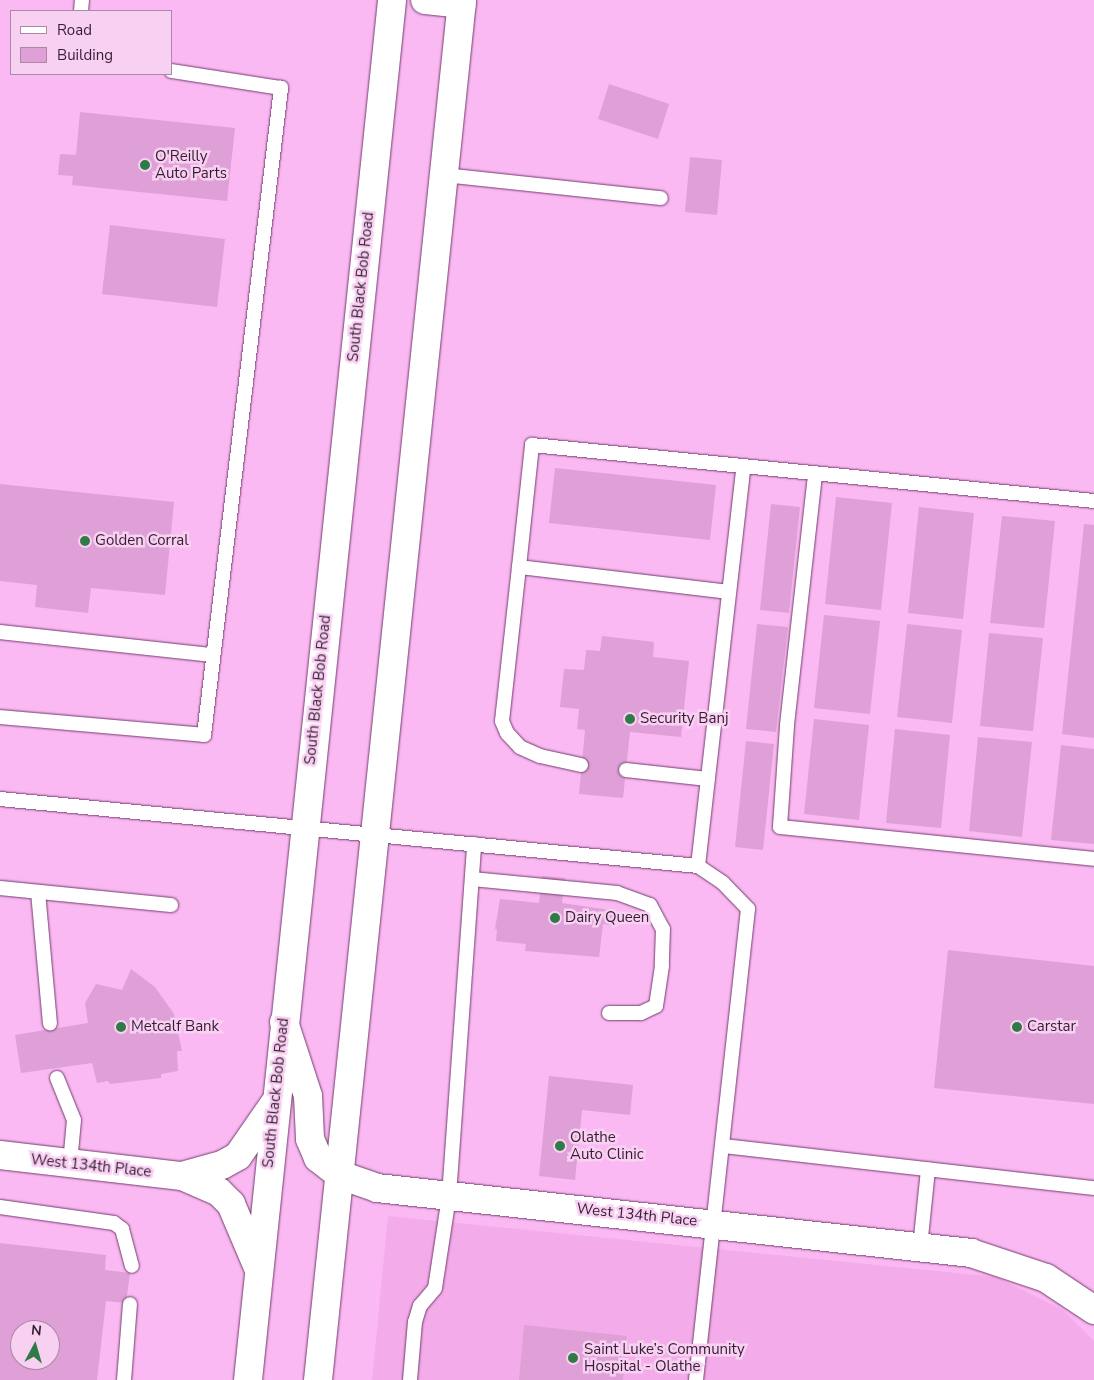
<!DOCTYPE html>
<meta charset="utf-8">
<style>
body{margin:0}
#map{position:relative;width:1094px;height:1380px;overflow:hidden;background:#fab9f2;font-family:"Nunito Sans",sans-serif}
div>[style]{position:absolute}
.built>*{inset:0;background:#f3ace9}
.building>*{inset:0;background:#df9fd7}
.roads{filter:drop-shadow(0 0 1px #743c6e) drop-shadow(0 0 1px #743c6e)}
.service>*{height:14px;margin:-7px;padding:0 7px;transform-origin:7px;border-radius:7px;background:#fff}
.minor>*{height:28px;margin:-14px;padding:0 14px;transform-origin:14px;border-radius:14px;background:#fff}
.tertiary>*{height:28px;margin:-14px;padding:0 14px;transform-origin:14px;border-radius:14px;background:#fff}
.secondary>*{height:28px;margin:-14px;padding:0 14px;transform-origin:14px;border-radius:14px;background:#fff}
.dots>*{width:14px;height:14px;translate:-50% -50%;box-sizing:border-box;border:2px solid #f8d0f2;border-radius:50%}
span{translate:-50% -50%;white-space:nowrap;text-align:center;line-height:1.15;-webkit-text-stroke:5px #f8d0f2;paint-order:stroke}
.poi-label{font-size:15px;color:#361d33}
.left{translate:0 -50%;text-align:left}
.street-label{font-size:15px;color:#361d33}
.legend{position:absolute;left:10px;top:10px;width:162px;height:65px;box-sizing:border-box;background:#f8d0f2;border:1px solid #aa88a6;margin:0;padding:6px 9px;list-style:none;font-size:15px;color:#361d33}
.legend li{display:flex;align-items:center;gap:10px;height:25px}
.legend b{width:25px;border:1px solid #aa88a6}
.north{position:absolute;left:10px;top:1320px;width:50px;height:50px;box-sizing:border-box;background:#f8d0f2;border:1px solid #aa88a6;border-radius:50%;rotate:6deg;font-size:14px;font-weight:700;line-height:20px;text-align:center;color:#361d33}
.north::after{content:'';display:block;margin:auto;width:18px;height:22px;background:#307a47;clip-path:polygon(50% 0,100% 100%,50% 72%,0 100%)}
</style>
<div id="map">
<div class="built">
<i style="clip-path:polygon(388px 1216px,996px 1277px,1063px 1310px,1094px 1341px,1094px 1380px,372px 1380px)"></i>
</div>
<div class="building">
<i style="clip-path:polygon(609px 84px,669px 104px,658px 139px,598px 119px)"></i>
<i style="clip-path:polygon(80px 112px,235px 128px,227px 201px,72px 185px,73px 176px,58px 175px,60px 154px,76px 155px)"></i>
<i style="clip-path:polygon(690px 157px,722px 160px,717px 215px,685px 212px)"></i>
<i style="clip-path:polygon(110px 225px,225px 239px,217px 307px,102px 294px)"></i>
<i style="clip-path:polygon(555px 468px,716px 485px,710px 540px,549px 523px)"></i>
<i style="clip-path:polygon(0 484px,174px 502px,165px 595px,91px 588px,88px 613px,35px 607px,37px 585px,0 581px)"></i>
<i style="clip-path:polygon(836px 497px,892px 503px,881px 610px,825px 604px)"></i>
<i style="clip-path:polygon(771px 504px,800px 507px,789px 613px,760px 610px)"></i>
<i style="clip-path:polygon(919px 507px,974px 513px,963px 619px,908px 613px)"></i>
<i style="clip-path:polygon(1002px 516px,1055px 521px,1044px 628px,990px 623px)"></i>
<i style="clip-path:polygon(1084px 524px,1094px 525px,1094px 738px,1062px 734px)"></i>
<i style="clip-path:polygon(824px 615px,880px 621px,870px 714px,814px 708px)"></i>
<i style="clip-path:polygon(757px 624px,788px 627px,776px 732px,746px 729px)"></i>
<i style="clip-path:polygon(907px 624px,962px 630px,952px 723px,897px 717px)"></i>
<i style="clip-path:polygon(989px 633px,1043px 638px,1033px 731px,980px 726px)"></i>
<i style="clip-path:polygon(602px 636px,654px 642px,653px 657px,689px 661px,681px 737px,630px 732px,623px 798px,579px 794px,585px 730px,577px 729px,579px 709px,560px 707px,564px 669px,584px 670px,586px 650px,600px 651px)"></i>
<i style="clip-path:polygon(814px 719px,869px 725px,859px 820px,804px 814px)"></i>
<i style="clip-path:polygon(895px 729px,950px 735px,941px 828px,886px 823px)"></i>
<i style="clip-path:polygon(978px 737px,1032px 742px,1022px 837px,969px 831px)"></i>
<i style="clip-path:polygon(746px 741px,774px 744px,763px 850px,735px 847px)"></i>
<i style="clip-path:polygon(1061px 745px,1094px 749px,1094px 844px,1051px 840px)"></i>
<i style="clip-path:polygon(542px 876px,565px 878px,562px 903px,616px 911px,614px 926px,603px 924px,599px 957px,525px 951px,526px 944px,496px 941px,497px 929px,495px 929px,500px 899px,539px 903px)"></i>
<i style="clip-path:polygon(948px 950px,1094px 966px,1094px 1104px,934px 1088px)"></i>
<i style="clip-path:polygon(131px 969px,155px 987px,174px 1014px,182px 1051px,177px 1051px,178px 1071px,161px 1074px,161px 1078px,110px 1084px,108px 1081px,97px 1083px,92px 1063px,21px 1073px,15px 1035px,88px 1023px,85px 1003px,96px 984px,122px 990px)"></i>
<i style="clip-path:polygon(549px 1076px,633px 1085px,630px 1115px,582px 1110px,575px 1180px,539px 1176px)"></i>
<i style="clip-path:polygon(evenodd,0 1243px,106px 1255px,105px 1270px,130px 1273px,126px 1303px,106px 1301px,97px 1380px,0 1380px,0 1243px,20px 1330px,50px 1330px,50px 1360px,20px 1360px,20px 1330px)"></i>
<i style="clip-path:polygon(524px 1325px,627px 1336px,623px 1380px,519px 1380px)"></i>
</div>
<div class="roads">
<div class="service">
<i style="left:81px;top:11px;width:11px;rotate:-85deg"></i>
<i style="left:444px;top:175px;width:218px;rotate:6.1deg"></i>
<i style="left:815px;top:475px;width:253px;rotate:96.4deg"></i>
<i style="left:787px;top:726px;width:101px;rotate:94deg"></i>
<i style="left:780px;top:827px;width:316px;rotate:5.8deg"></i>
<i style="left:519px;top:567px;width:123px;rotate:-83.9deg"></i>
<i style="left:532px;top:445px;width:565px;rotate:5.69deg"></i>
<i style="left:0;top:632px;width:214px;rotate:6.2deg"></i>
<i style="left:0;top:717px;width:205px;rotate:5deg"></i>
<i style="left:204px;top:735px;width:652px;rotate:-83.21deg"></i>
<i style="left:281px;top:88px;width:111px;rotate:-171.2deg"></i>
<i style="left:581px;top:765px;width:42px;rotate:-167.6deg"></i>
<i style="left:540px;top:756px;width:22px;rotate:-156deg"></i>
<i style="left:520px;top:747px;width:19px;rotate:-133deg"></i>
<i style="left:507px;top:733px;width:13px;rotate:-113deg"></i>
<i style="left:502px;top:721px;width:155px;rotate:-83.7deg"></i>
<i style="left:519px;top:567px;width:211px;rotate:6.8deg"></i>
<i style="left:626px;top:770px;width:82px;rotate:6.3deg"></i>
<i style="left:0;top:799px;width:701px;rotate:5.48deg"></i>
<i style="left:698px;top:866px;width:30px;rotate:34deg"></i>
<i style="left:723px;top:883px;width:36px;rotate:46deg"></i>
<i style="left:748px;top:909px;width:474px;rotate:96.3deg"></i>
<i style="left:698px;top:866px;width:401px;rotate:-83.5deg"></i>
<i style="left:472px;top:879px;width:146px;rotate:5.5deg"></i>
<i style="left:617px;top:893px;width:35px;rotate:20deg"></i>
<i style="left:650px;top:905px;width:27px;rotate:62deg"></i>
<i style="left:663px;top:929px;width:37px;rotate:92deg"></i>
<i style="left:662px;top:966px;width:40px;rotate:98.5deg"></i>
<i style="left:656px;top:1006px;width:17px;rotate:155deg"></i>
<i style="left:641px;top:1013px;width:32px;rotate:180deg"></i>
<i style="left:0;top:888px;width:172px;rotate:5.7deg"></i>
<i style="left:38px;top:892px;width:132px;rotate:84.8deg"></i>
<i style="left:57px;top:1078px;width:45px;rotate:68deg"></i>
<i style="left:74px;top:1120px;width:43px;rotate:95.3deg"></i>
<i style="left:724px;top:1146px;width:372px;rotate:6.5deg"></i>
<i style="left:0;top:1207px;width:115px;rotate:8deg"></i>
<i style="left:114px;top:1223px;width:10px;rotate:37deg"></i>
<i style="left:122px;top:1229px;width:38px;rotate:75deg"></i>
<i style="left:920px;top:1247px;width:78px;rotate:-84.1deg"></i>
<i style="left:124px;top:1380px;width:76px;rotate:-85.5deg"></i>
<i style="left:410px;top:1380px;width:58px;rotate:-85.1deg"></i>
<i style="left:415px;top:1322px;width:17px;rotate:-73deg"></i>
<i style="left:420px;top:1306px;width:23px;rotate:-50deg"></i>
<i style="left:435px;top:1288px;width:93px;rotate:-81.3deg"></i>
<i style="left:449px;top:1196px;width:353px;rotate:-85.9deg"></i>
</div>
<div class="minor">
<i style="left:284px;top:1022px;width:78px;rotate:72deg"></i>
<i style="left:308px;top:1096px;width:43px;rotate:87.3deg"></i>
<i style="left:310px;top:1139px;width:21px;rotate:67deg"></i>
<i style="left:318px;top:1158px;width:28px;rotate:38deg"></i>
<i style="left:340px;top:1175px;width:39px;rotate:19deg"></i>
<i style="left:377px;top:1188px;width:598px;rotate:6.24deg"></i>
<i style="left:971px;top:1253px;width:79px;rotate:18.4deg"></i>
<i style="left:1046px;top:1278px;width:58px;rotate:33.7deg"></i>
<i style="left:0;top:1155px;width:183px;rotate:6.6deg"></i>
<i style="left:182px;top:1176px;width:40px;rotate:23.4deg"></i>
<i style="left:219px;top:1192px;width:17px;rotate:45deg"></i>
<i style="left:231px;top:1204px;width:72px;rotate:67deg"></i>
<i style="left:182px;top:1176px;width:41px;rotate:-15.4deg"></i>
<i style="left:222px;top:1165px;width:18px;rotate:-29deg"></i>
<i style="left:238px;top:1156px;width:63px;rotate:-55.3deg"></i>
</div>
<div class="tertiary">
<i style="left:425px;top:0;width:37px;rotate:6deg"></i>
</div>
<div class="secondary">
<i style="left:248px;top:1380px;width:1387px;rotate:-84.04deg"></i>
<i style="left:318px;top:1380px;width:1387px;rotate:-84.04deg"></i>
</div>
</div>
<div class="dots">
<i style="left:145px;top:165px;background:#307a47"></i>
<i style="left:85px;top:541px;background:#307a47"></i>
<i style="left:630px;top:719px;background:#307a47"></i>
<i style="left:555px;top:918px;background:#307a47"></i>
<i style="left:121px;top:1027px;background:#307a47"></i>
<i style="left:1017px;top:1027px;background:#307a47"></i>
<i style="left:560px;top:1146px;background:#307a47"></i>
<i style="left:573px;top:1358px;background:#307a47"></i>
</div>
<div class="poi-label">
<span class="left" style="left:155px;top:165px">O'Reilly<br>Auto Parts</span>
<span class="left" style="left:95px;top:541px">Golden Corral</span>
<span class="left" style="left:640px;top:719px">Security Banj</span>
<span class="left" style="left:565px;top:918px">Dairy Queen</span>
<span class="left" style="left:131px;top:1027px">Metcalf Bank</span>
<span class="left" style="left:1027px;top:1027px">Carstar</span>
<span class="left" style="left:570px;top:1146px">Olathe<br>Auto Clinic</span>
<span class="left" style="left:584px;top:1358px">Saint Luke’s Community<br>Hospital - Olathe</span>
</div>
<div class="street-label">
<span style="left:361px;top:287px;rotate:-84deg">South Black Bob Road</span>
<span style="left:318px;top:690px;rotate:-84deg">South Black Bob Road</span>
<span style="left:276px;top:1093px;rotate:-84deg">South Black Bob Road</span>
<span style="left:91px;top:1166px;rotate:6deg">West 134th Place</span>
<span style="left:637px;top:1215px;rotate:6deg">West 134th Place</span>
</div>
<ul class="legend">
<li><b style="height:6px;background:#fff"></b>Road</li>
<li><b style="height:14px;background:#df9fd7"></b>Building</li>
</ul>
<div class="north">N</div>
</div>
